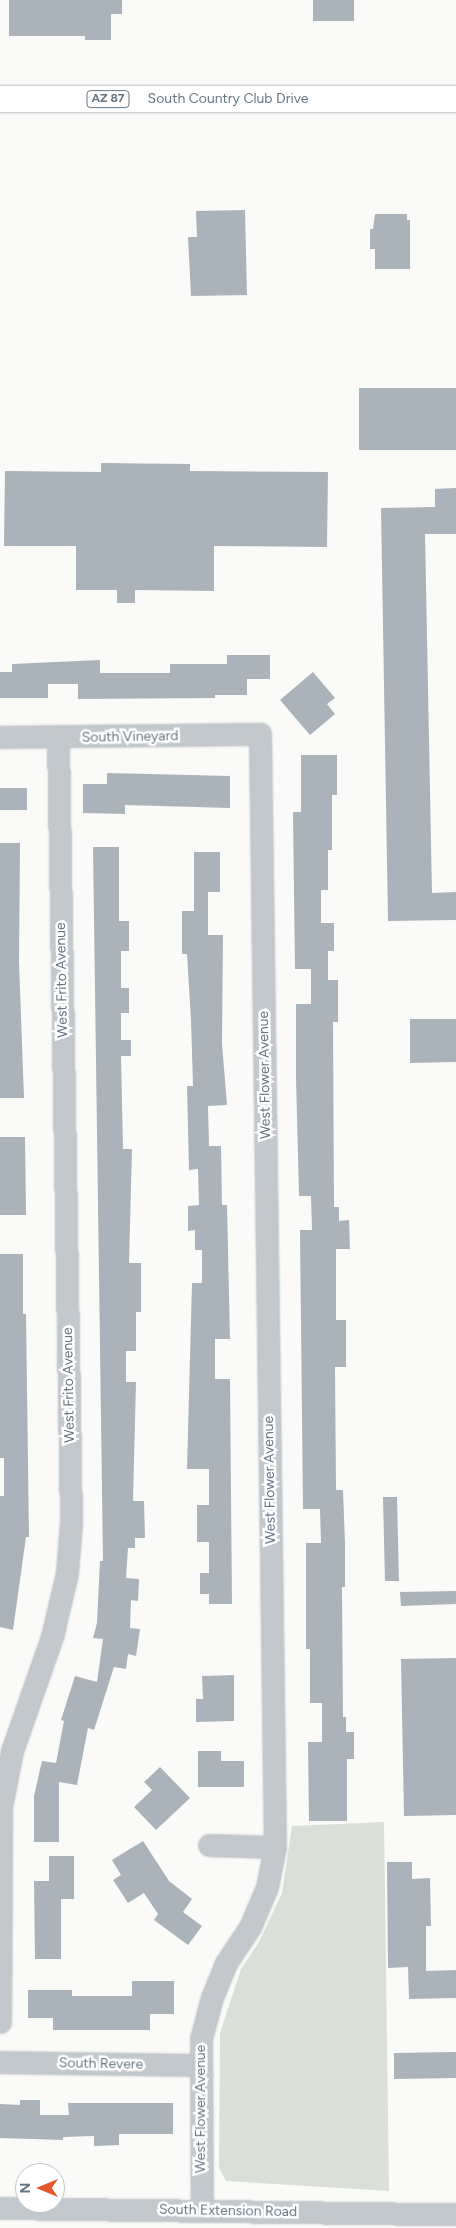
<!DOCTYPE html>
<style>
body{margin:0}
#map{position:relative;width:456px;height:2228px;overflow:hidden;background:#fafaf8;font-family:Figtree,sans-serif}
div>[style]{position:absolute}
.green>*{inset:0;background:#dadfd7}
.building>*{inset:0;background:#aab3b9}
.roads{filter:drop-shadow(0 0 1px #b5babe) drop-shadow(0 0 1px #b5babe)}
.minor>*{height:21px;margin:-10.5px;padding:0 10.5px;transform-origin:10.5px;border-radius:10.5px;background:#c3c8cc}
.major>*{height:26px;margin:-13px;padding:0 13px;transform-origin:13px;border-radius:13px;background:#fff}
span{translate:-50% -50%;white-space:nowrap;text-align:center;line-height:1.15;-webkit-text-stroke:5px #fff;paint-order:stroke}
.shield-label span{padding:1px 4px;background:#fff;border:1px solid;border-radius:4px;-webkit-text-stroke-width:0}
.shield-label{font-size:12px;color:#657683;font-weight:700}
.street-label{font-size:14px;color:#657683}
.north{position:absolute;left:15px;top:2163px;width:50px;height:50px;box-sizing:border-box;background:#fff;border:1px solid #c1c8cd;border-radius:50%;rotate:270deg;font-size:14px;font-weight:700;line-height:20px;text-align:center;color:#657683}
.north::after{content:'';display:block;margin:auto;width:18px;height:22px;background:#e4572e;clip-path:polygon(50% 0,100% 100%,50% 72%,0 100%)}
</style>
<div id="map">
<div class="green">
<i style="clip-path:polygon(384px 1822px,389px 2191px,226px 2181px,219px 2168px,220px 2033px,241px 1969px,259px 1942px,282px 1893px,292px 1826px)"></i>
</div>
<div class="building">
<i style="clip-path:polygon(9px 0,122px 0,122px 14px,111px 14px,111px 40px,85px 40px,85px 36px,9px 36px)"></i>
<i style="clip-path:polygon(313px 0,354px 0,354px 21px,313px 21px)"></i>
<i style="clip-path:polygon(245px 210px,247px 295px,191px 296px,188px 237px,197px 237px,196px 211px)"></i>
<i style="clip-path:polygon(375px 214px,407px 214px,407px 220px,410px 220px,410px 269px,375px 269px,375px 249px,370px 249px,370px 229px,373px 229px)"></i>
<i style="clip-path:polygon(359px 388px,456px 388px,456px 450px,359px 450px)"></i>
<i style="clip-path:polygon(101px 463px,190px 464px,190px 471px,328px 472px,327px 547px,214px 546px,214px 591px,135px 590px,135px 603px,117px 603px,117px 590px,76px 590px,76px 546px,4px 546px,5px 471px,101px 472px)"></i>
<i style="clip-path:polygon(456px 488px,456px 534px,425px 534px,432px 893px,456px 892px,456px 920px,388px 921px,381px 508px,435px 507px,435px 489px)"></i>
<i style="clip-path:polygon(227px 655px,270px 655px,270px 679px,247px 679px,247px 695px,215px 695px,215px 698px,78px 699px,78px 684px,48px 684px,48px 698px,0 698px,0 672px,12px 672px,12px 664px,100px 660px,100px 673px,170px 673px,170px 664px,227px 664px)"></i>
<i style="clip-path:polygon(313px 672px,335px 698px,327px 704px,335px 714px,310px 735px,280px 700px)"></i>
<i style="clip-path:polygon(301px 755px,337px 755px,337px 795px,332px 795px,332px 850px,328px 850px,328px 890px,321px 890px,321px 923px,334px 923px,334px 951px,328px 951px,328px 980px,338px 980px,338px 1022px,333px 1022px,334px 1207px,339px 1207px,339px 1221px,349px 1220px,350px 1249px,336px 1249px,336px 1320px,346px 1320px,346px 1367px,335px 1367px,336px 1490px,343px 1490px,345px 1543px,345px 1587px,342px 1587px,343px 1717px,346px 1717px,346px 1732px,354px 1732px,354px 1759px,347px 1759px,347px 1821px,309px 1821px,308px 1742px,322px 1742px,322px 1703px,310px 1703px,310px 1649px,306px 1649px,306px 1543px,321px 1543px,320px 1509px,303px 1509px,300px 1230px,312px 1230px,311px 1196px,299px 1196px,296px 1078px,296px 1004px,311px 1004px,311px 969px,295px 969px,293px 812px,301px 812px)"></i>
<i style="clip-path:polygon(107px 773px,230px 776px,230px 808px,125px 805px,125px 814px,83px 813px,83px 784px,107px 784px)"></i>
<i style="clip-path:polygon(0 788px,27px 788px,27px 810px,0 810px)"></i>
<i style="clip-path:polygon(0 843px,20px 843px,19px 962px,24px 1098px,0 1098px)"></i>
<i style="clip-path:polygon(93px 847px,119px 847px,119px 921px,129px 921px,129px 951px,121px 951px,121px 988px,129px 988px,129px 1013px,121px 1013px,121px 1040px,131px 1040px,131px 1056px,121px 1056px,123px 1149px,132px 1149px,129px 1263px,141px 1263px,141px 1312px,136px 1312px,136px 1351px,126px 1351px,126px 1382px,136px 1382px,133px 1501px,144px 1501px,145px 1538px,135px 1538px,135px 1548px,128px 1548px,126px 1578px,139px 1579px,138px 1601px,131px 1600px,130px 1628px,140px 1629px,136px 1656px,128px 1654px,126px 1669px,114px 1667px,94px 1730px,88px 1728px,77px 1785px,59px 1782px,59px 1842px,34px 1842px,34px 1796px,42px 1761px,56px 1763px,64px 1721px,61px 1720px,75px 1676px,97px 1682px,103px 1639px,93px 1638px,97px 1623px,100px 1561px,103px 1561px)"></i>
<i style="clip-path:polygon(194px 852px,220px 852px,220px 892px,208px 892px,208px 935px,223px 935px,222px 1044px,227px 1105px,208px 1106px,209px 1146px,221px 1146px,222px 1205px,227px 1205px,230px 1339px,215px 1339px,215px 1379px,230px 1379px,232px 1604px,209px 1604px,209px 1594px,200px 1594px,200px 1573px,209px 1573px,209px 1542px,197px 1542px,197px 1505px,209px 1505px,209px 1469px,187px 1469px,192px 1283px,202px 1283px,202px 1250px,195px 1250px,195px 1230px,188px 1231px,188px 1206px,199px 1205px,198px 1169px,189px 1170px,187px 1086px,193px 1086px,191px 1020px,187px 954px,182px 954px,182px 911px,194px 911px)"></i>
<i style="clip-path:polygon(410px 1019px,456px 1019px,456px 1062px,410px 1063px)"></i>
<i style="clip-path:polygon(0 1137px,25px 1137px,26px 1215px,0 1215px)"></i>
<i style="clip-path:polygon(0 1254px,23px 1254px,23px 1314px,26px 1314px,29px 1537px,26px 1537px,13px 1630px,0 1627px,0 1496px,4px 1496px,4px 1458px,0 1458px)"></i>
<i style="clip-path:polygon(383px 1497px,397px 1497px,399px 1581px,385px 1581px)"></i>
<i style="clip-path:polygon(456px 1591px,456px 1604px,401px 1606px,400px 1592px)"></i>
<i style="clip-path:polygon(456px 1658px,456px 1815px,404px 1816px,401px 1659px)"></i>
<i style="clip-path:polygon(234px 1675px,234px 1721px,196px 1722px,196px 1699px,203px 1699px,202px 1676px)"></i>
<i style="clip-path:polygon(198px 1751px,221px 1751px,221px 1761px,244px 1761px,244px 1787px,198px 1787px)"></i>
<i style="clip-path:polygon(160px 1767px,190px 1798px,156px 1830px,134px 1807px,152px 1790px,144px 1782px)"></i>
<i style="clip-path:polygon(143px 1841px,169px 1881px,192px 1899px,183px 1912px,202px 1926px,188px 1945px,154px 1920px,158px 1914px,144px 1893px,128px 1903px,113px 1880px,121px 1875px,112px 1860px)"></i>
<i style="clip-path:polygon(49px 1856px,74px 1856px,74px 1899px,61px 1899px,61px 1959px,35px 1959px,34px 1881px,49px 1881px)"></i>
<i style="clip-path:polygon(387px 1862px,412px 1862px,412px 1879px,430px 1878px,431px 1926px,426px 1926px,426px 1971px,456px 1970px,456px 1998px,409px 1999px,408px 1967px,388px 1968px)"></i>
<i style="clip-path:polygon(132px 1981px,174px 1981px,174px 2014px,150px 2014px,150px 2030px,53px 2030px,53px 2018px,28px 2018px,28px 1990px,72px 1990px,72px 1996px,132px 1996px)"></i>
<i style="clip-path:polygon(456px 2052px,456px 2078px,394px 2079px,394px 2053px)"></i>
<i style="clip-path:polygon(20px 2100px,40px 2100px,40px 2115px,69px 2115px,68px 2103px,173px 2103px,173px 2134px,119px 2134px,119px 2145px,94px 2146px,94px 2136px,63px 2137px,63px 2140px,0 2138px,0 2104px,20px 2105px)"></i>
</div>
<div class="roads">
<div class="minor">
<i style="left:0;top:737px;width:260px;rotate:-0.7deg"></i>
<i style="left:260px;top:734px;width:1113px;rotate:89.23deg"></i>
<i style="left:275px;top:1847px;width:41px;rotate:101.3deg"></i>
<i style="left:267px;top:1887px;width:43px;rotate:113deg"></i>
<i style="left:250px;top:1927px;width:43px;rotate:123.7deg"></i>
<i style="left:226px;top:1963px;width:37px;rotate:112deg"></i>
<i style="left:212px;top:1997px;width:43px;rotate:104.7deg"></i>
<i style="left:201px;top:2039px;width:171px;rotate:89.7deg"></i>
<i style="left:209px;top:1845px;width:66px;rotate:1.7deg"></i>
<i style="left:0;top:2022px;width:215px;rotate:-89.7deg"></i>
<i style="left:1px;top:1807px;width:57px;rotate:-78.9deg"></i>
<i style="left:12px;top:1751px;width:121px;rotate:-70.7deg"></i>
<i style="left:52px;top:1637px;width:66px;rotate:-76.8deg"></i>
<i style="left:67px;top:1573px;width:51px;rotate:-85.5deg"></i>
<i style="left:71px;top:1522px;width:784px;rotate:-90.95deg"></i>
<i style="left:0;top:2062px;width:201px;rotate:0.9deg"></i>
<i style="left:0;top:2208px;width:456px;rotate:0.8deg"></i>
</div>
<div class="major">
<i style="left:0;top:99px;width:456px"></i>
</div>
</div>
<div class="shield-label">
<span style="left:108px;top:99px">AZ 87</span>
</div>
<div class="street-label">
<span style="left:228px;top:99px">South Country Club Drive</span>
<span style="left:130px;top:737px;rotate:-1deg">South Vineyard</span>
<span style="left:62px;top:980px;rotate:-91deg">West Frito Avenue</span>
<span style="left:265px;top:1075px;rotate:-91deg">West Flower Avenue</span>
<span style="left:69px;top:1385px;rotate:-91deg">West Frito Avenue</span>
<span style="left:270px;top:1480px;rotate:-91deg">West Flower Avenue</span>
<span style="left:101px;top:2064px;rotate:1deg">South Revere</span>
<span style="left:201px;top:2109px;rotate:-90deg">West Flower Avenue</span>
<span style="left:228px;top:2211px;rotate:1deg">South Extension Road</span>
</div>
<div class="north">N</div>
</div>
